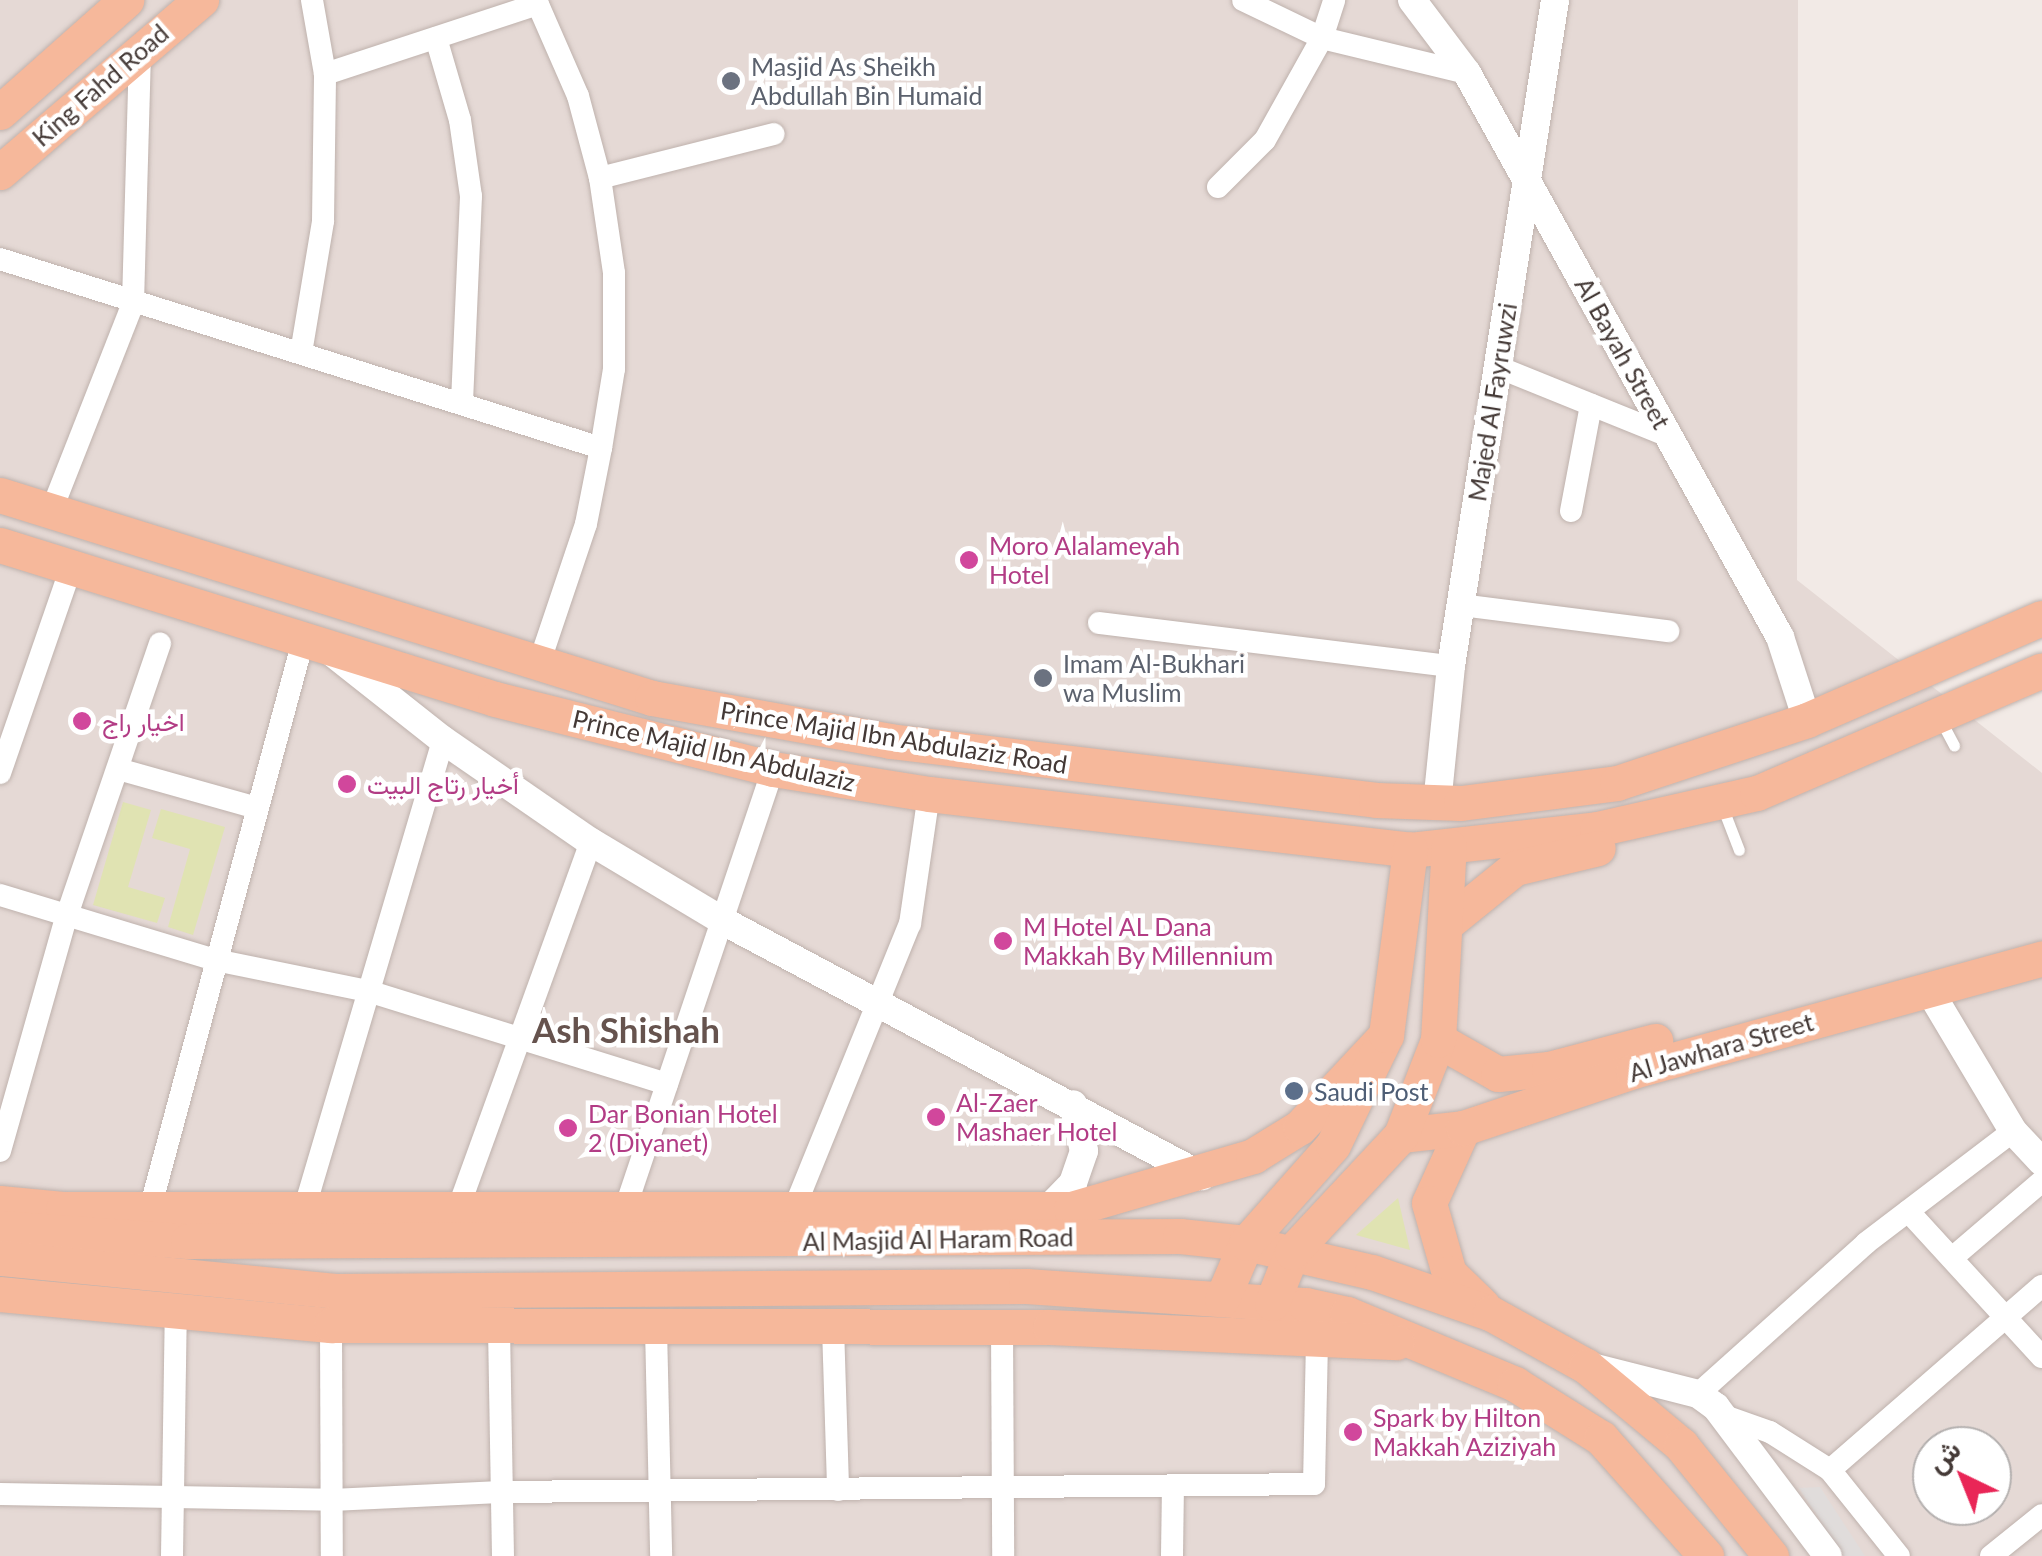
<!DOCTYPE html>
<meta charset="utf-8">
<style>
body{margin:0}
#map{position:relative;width:2042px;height:1556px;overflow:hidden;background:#f2eae6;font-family:Lato,Vazirmatn,sans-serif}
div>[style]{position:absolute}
.residential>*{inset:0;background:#e5d9d5}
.green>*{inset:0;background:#e0e3b2}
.parking>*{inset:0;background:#e0dcdb}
.roads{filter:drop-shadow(0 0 2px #bfb2ad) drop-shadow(0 0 2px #bfb2ad)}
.service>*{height:11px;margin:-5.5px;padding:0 5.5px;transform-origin:5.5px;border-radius:5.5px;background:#fff}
.minor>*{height:22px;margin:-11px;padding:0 11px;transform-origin:11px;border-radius:11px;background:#fff}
.tertiary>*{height:28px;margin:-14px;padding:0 14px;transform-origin:14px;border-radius:14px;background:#fff}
.primary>*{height:35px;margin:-17.5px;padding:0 17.5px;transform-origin:17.5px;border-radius:17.5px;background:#f6b89b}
.dots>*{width:28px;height:28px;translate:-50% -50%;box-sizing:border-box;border:5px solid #fff;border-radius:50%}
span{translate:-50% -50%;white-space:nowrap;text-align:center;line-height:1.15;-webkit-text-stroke:9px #fff;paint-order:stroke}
.worship-label{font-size:25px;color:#5b616d}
.left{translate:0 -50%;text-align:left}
.street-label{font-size:25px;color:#443936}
.hotel-label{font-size:25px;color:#b23c85}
.service-label{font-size:25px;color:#4e5e75}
.district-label{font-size:35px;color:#66534e;font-weight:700}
.north{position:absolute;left:1912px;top:1426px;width:100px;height:100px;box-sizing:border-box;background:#fff;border:2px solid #b4b0af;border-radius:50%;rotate:317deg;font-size:28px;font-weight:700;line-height:40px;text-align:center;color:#443936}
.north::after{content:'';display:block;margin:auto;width:35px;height:45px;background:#e92657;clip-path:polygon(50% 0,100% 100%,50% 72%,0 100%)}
</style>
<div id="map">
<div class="residential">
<i style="clip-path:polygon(evenodd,0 0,1798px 0,1797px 580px,2042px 773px,2042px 1556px,0 1556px,0 0,1932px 1446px,1992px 1446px,1992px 1506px,1932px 1506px,1932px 1446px)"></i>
</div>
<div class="green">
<i style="clip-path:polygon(123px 802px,151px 810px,128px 887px,165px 898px,157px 923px,93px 905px)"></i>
<i style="clip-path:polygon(161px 809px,225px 827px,193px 935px,168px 927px,190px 849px,152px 838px)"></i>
<i style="clip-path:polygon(1398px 1198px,1410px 1250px,1356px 1235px)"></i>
</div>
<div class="parking">
<i style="clip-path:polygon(1820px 1487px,1865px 1556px,1843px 1556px,1799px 1488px)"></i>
</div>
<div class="roads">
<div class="service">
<i style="left:1940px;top:719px;width:30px;rotate:62deg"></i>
<i style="left:1722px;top:806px;width:47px;rotate:68.9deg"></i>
</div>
<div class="minor">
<i style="left:536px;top:0;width:105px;rotate:66.4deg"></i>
<i style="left:578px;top:96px;width:85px;rotate:75deg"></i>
<i style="left:600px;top:178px;width:96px;rotate:81.6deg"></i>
<i style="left:614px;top:273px;width:96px;rotate:90deg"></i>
<i style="left:614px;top:369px;width:80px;rotate:99.3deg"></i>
<i style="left:601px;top:448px;width:77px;rotate:101.2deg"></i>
<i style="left:586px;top:524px;width:151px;rotate:108.6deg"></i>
<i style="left:1243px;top:0;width:88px;rotate:25.7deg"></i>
<i style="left:1322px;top:38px;width:149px;rotate:13.6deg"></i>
<i style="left:436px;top:38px;width:85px;rotate:73.7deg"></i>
<i style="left:460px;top:120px;width:77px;rotate:81.8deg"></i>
<i style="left:471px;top:196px;width:205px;rotate:92.5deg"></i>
<i style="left:325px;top:74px;width:224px;rotate:-18.2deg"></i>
<i style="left:600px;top:178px;width:179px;rotate:-14.2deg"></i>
<i style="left:1218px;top:187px;width:66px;rotate:-45deg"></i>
<i style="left:1265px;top:140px;width:117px;rotate:-60.8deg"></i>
<i style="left:1322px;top:38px;width:40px;rotate:-72deg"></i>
<i style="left:0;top:259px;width:630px;rotate:17.46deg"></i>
<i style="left:301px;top:353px;width:134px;rotate:-80.5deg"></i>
<i style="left:323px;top:221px;width:147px;rotate:-89.2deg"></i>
<i style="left:325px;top:74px;width:75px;rotate:-100deg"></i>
<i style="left:1498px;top:367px;width:184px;rotate:22deg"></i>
<i style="left:52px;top:509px;width:221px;rotate:-68.5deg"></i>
<i style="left:133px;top:303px;width:255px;rotate:-88.4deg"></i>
<i style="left:1571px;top:511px;width:108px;rotate:-79.3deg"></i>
<i style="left:1461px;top:605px;width:209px;rotate:7.2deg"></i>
<i style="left:1099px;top:623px;width:355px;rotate:7deg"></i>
<i style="left:118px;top:769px;width:144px;rotate:15.7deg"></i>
<i style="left:0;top:773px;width:220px;rotate:-70.9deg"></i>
<i style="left:0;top:895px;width:225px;rotate:16.8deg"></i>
<i style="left:215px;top:960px;width:156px;rotate:11.5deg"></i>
<i style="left:368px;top:991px;width:313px;rotate:17.3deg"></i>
<i style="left:0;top:1151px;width:245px;rotate:-74.2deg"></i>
<i style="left:67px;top:915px;width:287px;rotate:-71.1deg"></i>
<i style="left:150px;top:1209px;width:592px;rotate:-74.93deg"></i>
<i style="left:458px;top:1209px;width:390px;rotate:-70.1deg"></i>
<i style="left:625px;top:1209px;width:464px;rotate:-71.4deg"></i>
<i style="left:794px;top:1209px;width:308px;rotate:-67.9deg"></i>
<i style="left:910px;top:924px;width:131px;rotate:-81.7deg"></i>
<i style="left:304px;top:1210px;width:490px;rotate:-73.5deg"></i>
<i style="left:1908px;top:1211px;width:198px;rotate:47.5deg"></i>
<i style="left:1952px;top:1258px;width:118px;rotate:-40.5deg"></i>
<i style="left:331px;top:1325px;width:231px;rotate:89.8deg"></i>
<i style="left:833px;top:1327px;width:163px;rotate:88.2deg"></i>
<i style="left:1002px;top:1327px;width:229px;rotate:89.7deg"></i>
<i style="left:499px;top:1328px;width:228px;rotate:89deg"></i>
<i style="left:656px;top:1328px;width:228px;rotate:88.7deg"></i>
<i style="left:1698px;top:1394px;width:226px;rotate:-41.9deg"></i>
<i style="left:1866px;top:1243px;width:185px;rotate:-37.3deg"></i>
<i style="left:1722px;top:1415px;width:51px;rotate:19.5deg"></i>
<i style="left:1770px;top:1432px;width:71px;rotate:32.3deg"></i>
<i style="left:1830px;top:1470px;width:110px;rotate:51.3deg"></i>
<i style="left:1830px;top:1470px;width:281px;rotate:-41deg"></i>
<i style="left:0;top:1494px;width:332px;rotate:1deg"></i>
<i style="left:332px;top:1500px;width:170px;rotate:-2.7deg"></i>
<i style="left:502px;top:1492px;width:812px;rotate:-0.56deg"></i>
<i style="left:1314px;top:1484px;width:141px;rotate:-88.8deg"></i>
<i style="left:172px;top:1556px;width:246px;rotate:-89.1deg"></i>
<i style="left:1172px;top:1556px;width:70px;rotate:-89.2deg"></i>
<i style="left:1991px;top:1556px;width:65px;rotate:-38.8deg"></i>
</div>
<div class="tertiary">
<i style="left:1412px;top:0;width:91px;rotate:53deg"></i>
<i style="left:1467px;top:73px;width:645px;rotate:60.97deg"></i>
<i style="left:1780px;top:637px;width:87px;rotate:72deg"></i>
<i style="left:334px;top:654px;width:139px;rotate:38.3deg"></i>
<i style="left:443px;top:740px;width:180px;rotate:34.6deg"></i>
<i style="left:591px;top:842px;width:154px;rotate:30.9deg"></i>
<i style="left:723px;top:921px;width:543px;rotate:28.03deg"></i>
<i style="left:1437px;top:804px;width:139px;rotate:-84.2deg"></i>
<i style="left:1451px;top:666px;width:674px;rotate:-81.12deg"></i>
<i style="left:1929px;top:990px;width:164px;rotate:59.2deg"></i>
<i style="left:2013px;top:1131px;width:42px;rotate:46.9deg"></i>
<i style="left:1048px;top:1209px;width:36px;rotate:-46deg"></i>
<i style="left:1073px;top:1183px;width:34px;rotate:-71deg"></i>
<i style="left:1084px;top:1151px;width:48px;rotate:-103.2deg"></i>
<i style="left:1592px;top:1367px;width:109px;rotate:14.3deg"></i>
<i style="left:1698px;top:1394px;width:22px;rotate:36deg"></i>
<i style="left:1716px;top:1407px;width:186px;rotate:53.1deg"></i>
</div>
<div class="primary">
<i style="left:0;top:112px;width:169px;rotate:-41.6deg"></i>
<i style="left:0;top:172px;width:265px;rotate:-40.6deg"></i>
<i style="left:0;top:495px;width:683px;rotate:17.29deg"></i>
<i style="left:652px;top:698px;width:242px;rotate:10.2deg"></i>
<i style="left:890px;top:741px;width:490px;rotate:6.9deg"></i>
<i style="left:1376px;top:800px;width:85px;rotate:2deg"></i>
<i style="left:1461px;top:803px;width:157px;rotate:-7.3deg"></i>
<i style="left:1617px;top:783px;width:200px;rotate:-18.3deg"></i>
<i style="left:1807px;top:720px;width:256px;rotate:-23.5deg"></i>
<i style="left:0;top:545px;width:518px;rotate:17.28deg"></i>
<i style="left:495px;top:699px;width:287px;rotate:14.1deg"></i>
<i style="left:773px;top:769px;width:158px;rotate:9.1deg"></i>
<i style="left:929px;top:794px;width:484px;rotate:6.6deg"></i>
<i style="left:1410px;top:850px;width:188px;rotate:-6.4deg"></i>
<i style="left:1597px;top:829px;width:164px;rotate:-12.7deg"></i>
<i style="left:1757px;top:793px;width:310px;rotate:-23.3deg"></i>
<i style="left:1447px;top:923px;width:87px;rotate:-39deg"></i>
<i style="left:1515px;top:868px;width:85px;rotate:-13.5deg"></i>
<i style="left:1438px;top:1040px;width:69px;rotate:29.5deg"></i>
<i style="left:1498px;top:1074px;width:51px;rotate:-5.6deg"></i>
<i style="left:1549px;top:1069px;width:110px;rotate:-14.8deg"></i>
<i style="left:1463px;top:1128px;width:82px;rotate:114.4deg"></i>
<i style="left:1429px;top:1203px;width:73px;rotate:74.1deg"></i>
<i style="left:1449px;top:1273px;width:47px;rotate:44.1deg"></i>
<i style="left:1401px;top:1135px;width:62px;rotate:-6.4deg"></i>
<i style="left:1463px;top:1128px;width:179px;rotate:-18.5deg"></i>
<i style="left:1633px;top:1071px;width:424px;rotate:-15.4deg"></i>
<i style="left:0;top:1203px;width:63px;rotate:5.4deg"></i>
<i style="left:63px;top:1209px;width:1008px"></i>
<i style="left:1071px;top:1209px;width:190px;rotate:-16.2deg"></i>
<i style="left:1253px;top:1156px;width:55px;rotate:-31.7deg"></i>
<i style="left:1300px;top:1127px;width:126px;rotate:-46.9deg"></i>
<i style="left:0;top:1228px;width:188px;rotate:4deg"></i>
<i style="left:188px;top:1241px;width:992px;rotate:-0.29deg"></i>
<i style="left:1180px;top:1236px;width:66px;rotate:6.1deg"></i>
<i style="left:1246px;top:1243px;width:129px;rotate:13deg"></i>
<i style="left:1372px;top:1272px;width:125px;rotate:19.2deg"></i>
<i style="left:1490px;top:1313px;width:110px;rotate:28.9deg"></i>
<i style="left:1586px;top:1366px;width:124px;rotate:39.7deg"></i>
<i style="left:1681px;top:1445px;width:143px;rotate:51deg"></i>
<i style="left:0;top:1258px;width:337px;rotate:5.6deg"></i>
<i style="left:335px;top:1291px;width:691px;rotate:-0.41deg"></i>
<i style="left:1026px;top:1286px;width:281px;rotate:3.9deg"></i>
<i style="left:1306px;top:1305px;width:42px;rotate:12.4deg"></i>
<i style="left:1347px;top:1314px;width:182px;rotate:22.6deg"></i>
<i style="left:1515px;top:1384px;width:102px;rotate:32.1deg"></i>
<i style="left:1601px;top:1438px;width:158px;rotate:48.3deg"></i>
<i style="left:0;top:1294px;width:332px;rotate:5.4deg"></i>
<i style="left:331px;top:1325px;width:719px;rotate:0.16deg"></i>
<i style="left:1050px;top:1327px;width:347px;rotate:2.5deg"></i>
<i style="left:1222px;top:1299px;width:61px;rotate:-66.8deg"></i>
<i style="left:1246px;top:1243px;width:131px;rotate:-48.4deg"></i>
<i style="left:1333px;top:1145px;width:122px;rotate:-64.3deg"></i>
<i style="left:1386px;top:1035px;width:187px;rotate:-82.6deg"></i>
<i style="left:1272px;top:1303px;width:55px;rotate:-68.6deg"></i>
<i style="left:1292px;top:1252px;width:160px;rotate:-47deg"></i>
<i style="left:1401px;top:1135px;width:102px;rotate:-68.7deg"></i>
<i style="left:1438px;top:1040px;width:194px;rotate:-86.8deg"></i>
</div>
</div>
<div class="dots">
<i style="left:731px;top:81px;background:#6b7280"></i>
<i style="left:969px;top:560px;background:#d1479c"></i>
<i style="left:1043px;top:678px;background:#6b7280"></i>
<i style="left:82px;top:721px;background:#d1479c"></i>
<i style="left:347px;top:784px;background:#d1479c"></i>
<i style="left:1003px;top:941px;background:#d1479c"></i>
<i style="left:1294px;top:1091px;background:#5c6f8a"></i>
<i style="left:936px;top:1117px;background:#d1479c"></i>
<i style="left:568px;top:1128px;background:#d1479c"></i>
<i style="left:1353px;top:1432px;background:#d1479c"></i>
</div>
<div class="worship-label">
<span class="left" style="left:751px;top:81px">Masjid As Sheikh<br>Abdullah Bin Humaid</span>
<span class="left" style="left:1063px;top:678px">Imam Al-Bukhari<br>wa Muslim</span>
</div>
<div class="street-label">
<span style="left:100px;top:85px;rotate:-41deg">King Fahd Road</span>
<span style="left:1623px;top:353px;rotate:61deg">Al Bayah Street</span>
<span style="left:1492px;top:402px;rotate:-81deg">Majed Al Fayruwzi</span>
<span style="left:894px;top:737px;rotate:9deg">Prince Majid Ibn Abdulaziz Road</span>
<span style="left:714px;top:750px;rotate:13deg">Prince Majid Ibn Abdulaziz</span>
<span style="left:1721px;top:1047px;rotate:-16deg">Al Jawhara Street</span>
<span style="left:938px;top:1239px;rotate:-1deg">Al Masjid Al Haram Road</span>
</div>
<div class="hotel-label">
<span class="left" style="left:989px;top:560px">Moro Alalameyah<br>Hotel</span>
<span class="left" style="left:102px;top:721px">اخيار راج</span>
<span class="left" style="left:367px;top:784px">أخيار رتاج البيت</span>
<span class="left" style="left:1023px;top:941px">M Hotel AL Dana<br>Makkah By Millennium</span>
<span class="left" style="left:956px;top:1117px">Al-Zaer<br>Mashaer Hotel</span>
<span class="left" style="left:588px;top:1128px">Dar Bonian Hotel<br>2 (Diyanet)</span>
<span class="left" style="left:1373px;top:1432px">Spark by Hilton<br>Makkah Aziziyah</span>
</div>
<div class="service-label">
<span class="left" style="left:1314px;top:1091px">Saudi Post</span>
</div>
<div class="district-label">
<span style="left:626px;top:1029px">Ash Shishah</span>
</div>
<div class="north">ش</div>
</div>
